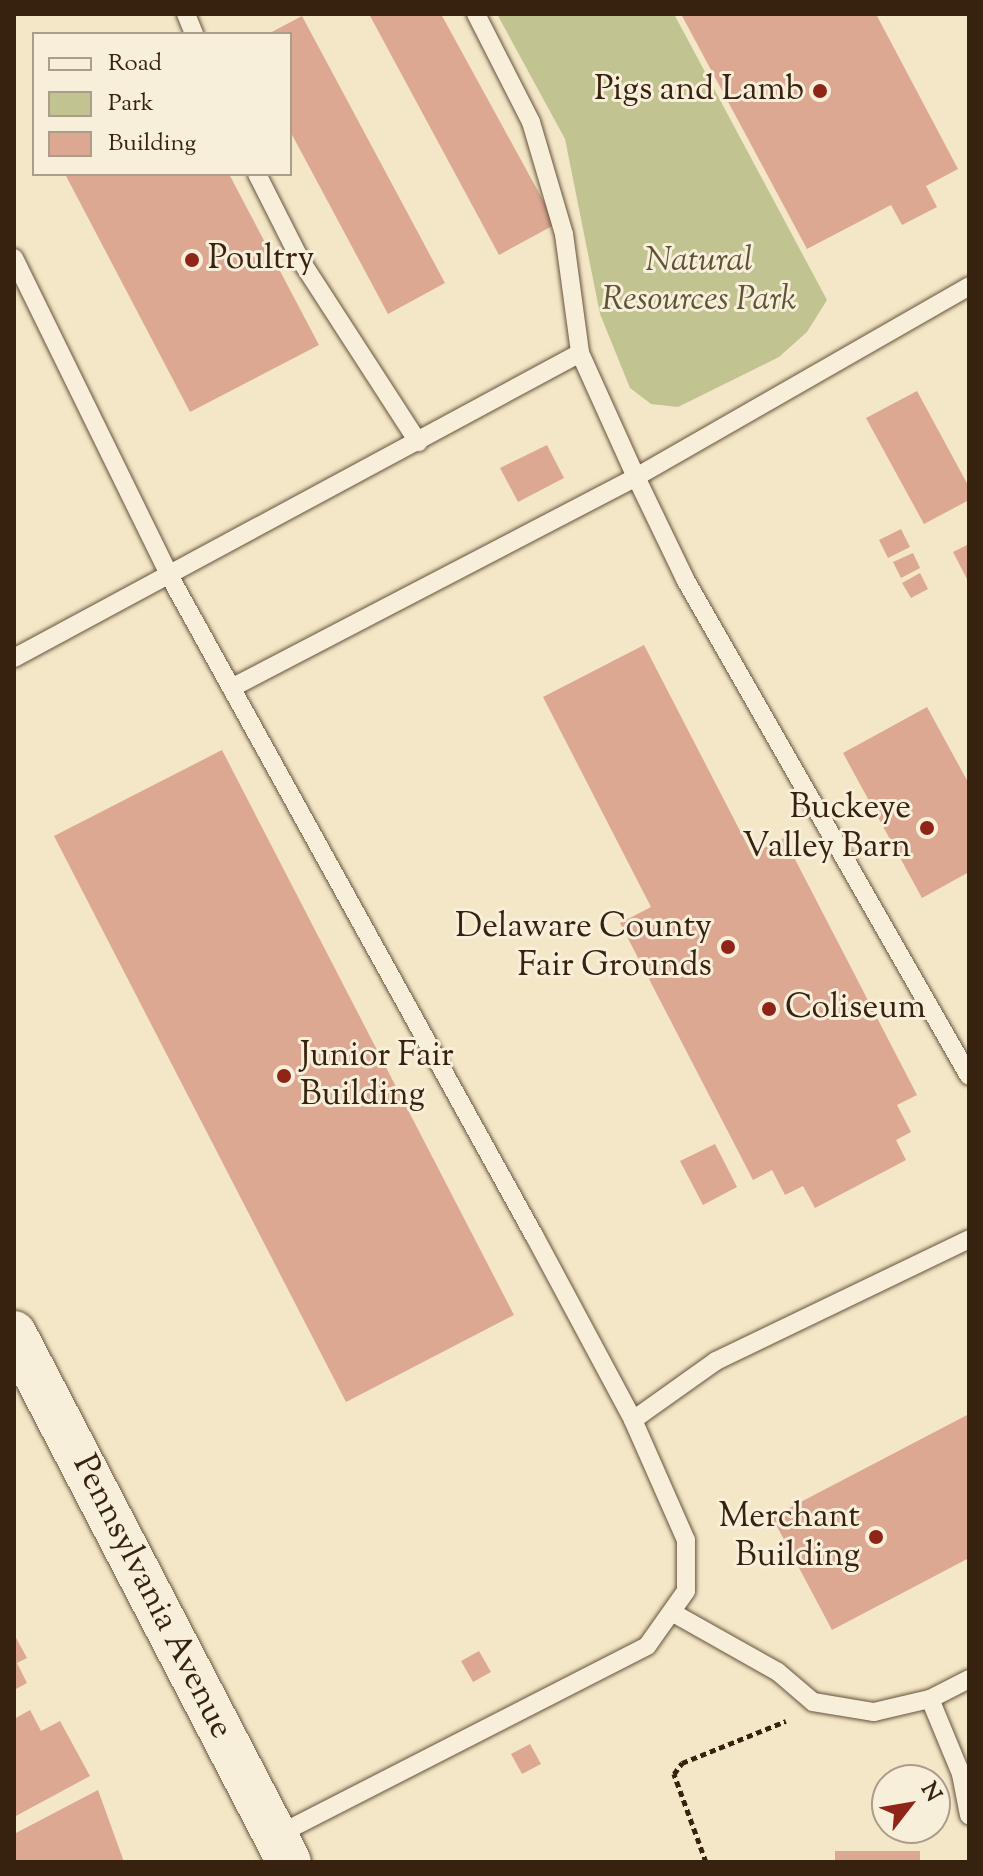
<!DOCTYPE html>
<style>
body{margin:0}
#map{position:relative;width:983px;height:1876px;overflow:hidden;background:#f4e7c7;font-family:"Sorts Mill Goudy",serif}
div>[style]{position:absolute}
.green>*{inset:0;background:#c1c491}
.building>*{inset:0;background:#dca892}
.path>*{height:5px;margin-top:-2.5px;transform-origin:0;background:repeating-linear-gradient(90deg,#36220e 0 6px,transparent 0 10px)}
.roads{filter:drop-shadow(0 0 2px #66533c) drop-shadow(0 0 2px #66533c)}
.lane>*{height:18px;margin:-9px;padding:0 9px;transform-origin:9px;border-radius:9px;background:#f8efdb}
.secondary>*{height:44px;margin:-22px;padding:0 22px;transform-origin:22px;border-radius:22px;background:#f8efdb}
.dots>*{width:22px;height:22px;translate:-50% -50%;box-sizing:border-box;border:4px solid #f8efdb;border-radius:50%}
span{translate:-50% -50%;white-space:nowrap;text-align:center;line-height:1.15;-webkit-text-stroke:6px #f8efdb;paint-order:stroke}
.poi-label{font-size:34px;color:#36220e}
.right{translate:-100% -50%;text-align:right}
.left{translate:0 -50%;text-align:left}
.park-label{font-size:34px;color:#605335;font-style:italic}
.street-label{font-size:34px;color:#36220e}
.frame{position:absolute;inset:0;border:16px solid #36220e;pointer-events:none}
.legend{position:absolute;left:32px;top:32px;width:260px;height:144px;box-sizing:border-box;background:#f8efdb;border:2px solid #aa9d89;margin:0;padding:10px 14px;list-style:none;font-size:24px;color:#36220e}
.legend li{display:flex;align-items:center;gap:16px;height:40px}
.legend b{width:40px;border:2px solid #aa9d89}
.north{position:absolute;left:871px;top:1764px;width:80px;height:80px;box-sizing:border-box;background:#f8efdb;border:2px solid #aa9d89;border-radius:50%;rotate:59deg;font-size:22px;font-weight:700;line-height:32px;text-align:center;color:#36220e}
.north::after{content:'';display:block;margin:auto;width:28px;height:36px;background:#8f2418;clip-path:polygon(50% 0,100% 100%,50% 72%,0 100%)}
</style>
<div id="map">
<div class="green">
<i style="clip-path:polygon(497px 14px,674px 14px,827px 300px,807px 332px,779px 357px,678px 407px,651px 404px,630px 388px,600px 314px,565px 139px)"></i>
</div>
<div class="building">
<i style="clip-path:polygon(369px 14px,441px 14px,556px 224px,499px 255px)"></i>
<i style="clip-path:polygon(681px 14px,876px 14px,958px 169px,926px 186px,937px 207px,902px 225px,891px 205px,807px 249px)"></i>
<i style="clip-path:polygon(302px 16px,445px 283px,388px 314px,290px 131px,290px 34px,268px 34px)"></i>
<i style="clip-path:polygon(65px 174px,229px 174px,319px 345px,190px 412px)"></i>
<i style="clip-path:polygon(917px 391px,969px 487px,969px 500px,924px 524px,866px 418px)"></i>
<i style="clip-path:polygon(547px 445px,564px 478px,518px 502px,500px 468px)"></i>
<i style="clip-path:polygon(901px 529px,910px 547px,888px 558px,879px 540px)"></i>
<i style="clip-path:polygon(969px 544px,969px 583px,953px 552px)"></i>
<i style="clip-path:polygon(913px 553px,920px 568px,901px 578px,893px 562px)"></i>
<i style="clip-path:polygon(920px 573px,928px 589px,911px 598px,902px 583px)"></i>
<i style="clip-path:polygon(644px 645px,752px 854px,784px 838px,917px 1095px,897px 1105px,911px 1132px,896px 1140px,906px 1160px,815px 1208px,803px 1186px,785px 1195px,772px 1170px,753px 1180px,620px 923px,651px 907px,543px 697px)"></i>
<i style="clip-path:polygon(927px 707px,969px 784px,969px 872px,922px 898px,843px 753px)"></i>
<i style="clip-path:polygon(222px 750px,514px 1315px,346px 1402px,54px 836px)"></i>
<i style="clip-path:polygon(715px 1144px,737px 1187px,703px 1205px,680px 1161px)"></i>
<i style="clip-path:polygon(969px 1414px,969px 1558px,832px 1630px,772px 1517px)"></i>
<i style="clip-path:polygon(14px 1634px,27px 1658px,17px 1663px,27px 1683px,14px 1690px)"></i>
<i style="clip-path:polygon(479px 1651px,491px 1672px,473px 1682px,461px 1661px)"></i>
<i style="clip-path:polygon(30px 1710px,41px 1731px,60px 1721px,90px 1776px,14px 1817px,14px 1719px)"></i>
<i style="clip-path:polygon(530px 1744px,541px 1764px,522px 1774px,511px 1754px)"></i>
<i style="clip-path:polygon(98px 1790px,124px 1862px,14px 1862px,14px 1834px)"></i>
<i style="clip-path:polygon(835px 1851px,920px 1851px,920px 1862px,835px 1862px)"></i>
</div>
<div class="path">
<i style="left:706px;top:1862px;width:94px;rotate:-110deg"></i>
<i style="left:674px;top:1774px;width:14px;rotate:-54deg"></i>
<i style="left:682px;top:1763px;width:112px;rotate:-22deg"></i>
</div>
<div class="roads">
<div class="lane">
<i style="left:186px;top:14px;width:22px;rotate:68deg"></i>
<i style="left:476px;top:14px;width:121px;rotate:63deg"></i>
<i style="left:531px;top:122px;width:117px;rotate:73.6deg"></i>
<i style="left:564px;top:234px;width:120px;rotate:82.3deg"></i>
<i style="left:580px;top:353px;width:136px;rotate:65.7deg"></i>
<i style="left:636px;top:477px;width:113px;rotate:64.3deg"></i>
<i style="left:685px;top:579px;width:572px;rotate:60.26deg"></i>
<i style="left:257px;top:174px;width:97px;rotate:63.2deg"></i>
<i style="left:301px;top:261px;width:216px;rotate:57.1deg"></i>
<i style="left:14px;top:258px;width:355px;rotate:63.9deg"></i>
<i style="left:170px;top:577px;width:754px;rotate:61.06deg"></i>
<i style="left:535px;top:1237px;width:208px;rotate:61.8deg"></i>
<i style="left:633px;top:1420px;width:131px;rotate:66.2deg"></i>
<i style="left:686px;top:1540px;width:51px;rotate:90deg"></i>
<i style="left:686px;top:1591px;width:67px;rotate:125.3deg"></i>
<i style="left:647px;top:1646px;width:417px;rotate:152.9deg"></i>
<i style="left:14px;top:658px;width:643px;rotate:-28.32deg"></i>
<i style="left:235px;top:686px;width:452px;rotate:-27.5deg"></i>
<i style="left:636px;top:477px;width:384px;rotate:-29.8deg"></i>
<i style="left:633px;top:1420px;width:102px;rotate:-35.4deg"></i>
<i style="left:716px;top:1361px;width:281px;rotate:-25.7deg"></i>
<i style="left:675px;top:1614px;width:118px;rotate:29.4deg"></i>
<i style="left:778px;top:1672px;width:46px;rotate:40.6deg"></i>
<i style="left:813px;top:1702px;width:62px;rotate:9.3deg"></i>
<i style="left:874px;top:1712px;width:57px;rotate:-13.1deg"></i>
<i style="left:930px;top:1699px;width:44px;rotate:-27.1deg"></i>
<i style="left:930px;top:1699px;width:81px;rotate:67.5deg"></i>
<i style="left:961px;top:1774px;width:42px;rotate:79deg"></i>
</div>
<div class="secondary">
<i style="left:14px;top:1333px;width:596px;rotate:62.53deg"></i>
</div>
</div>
<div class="dots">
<i style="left:820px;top:91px;background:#8f2418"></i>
<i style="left:192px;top:260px;background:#8f2418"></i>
<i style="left:927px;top:828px;background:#8f2418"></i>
<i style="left:728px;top:947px;background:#8f2418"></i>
<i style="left:769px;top:1009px;background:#8f2418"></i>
<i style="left:284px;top:1076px;background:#8f2418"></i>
<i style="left:876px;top:1537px;background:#8f2418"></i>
</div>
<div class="poi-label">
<span class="right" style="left:804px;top:91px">Pigs and Lamb</span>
<span class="left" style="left:208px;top:260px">Poultry</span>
<span class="right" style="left:911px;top:828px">Buckeye<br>Valley Barn</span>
<span class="right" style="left:712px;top:947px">Delaware County<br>Fair Grounds</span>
<span class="left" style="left:785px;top:1009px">Coliseum</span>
<span class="left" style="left:300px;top:1076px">Junior Fair<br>Building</span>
<span class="right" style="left:860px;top:1537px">Merchant<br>Building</span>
</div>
<div class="park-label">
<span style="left:699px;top:281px">Natural<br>Resources Park</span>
</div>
<div class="street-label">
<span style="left:152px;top:1597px;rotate:63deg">Pennsylvania Avenue</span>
</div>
<div class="frame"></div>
<ul class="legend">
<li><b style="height:10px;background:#f8efdb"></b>Road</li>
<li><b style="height:22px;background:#c1c491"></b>Park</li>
<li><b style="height:22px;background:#dca892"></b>Building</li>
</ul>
<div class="north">N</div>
</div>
